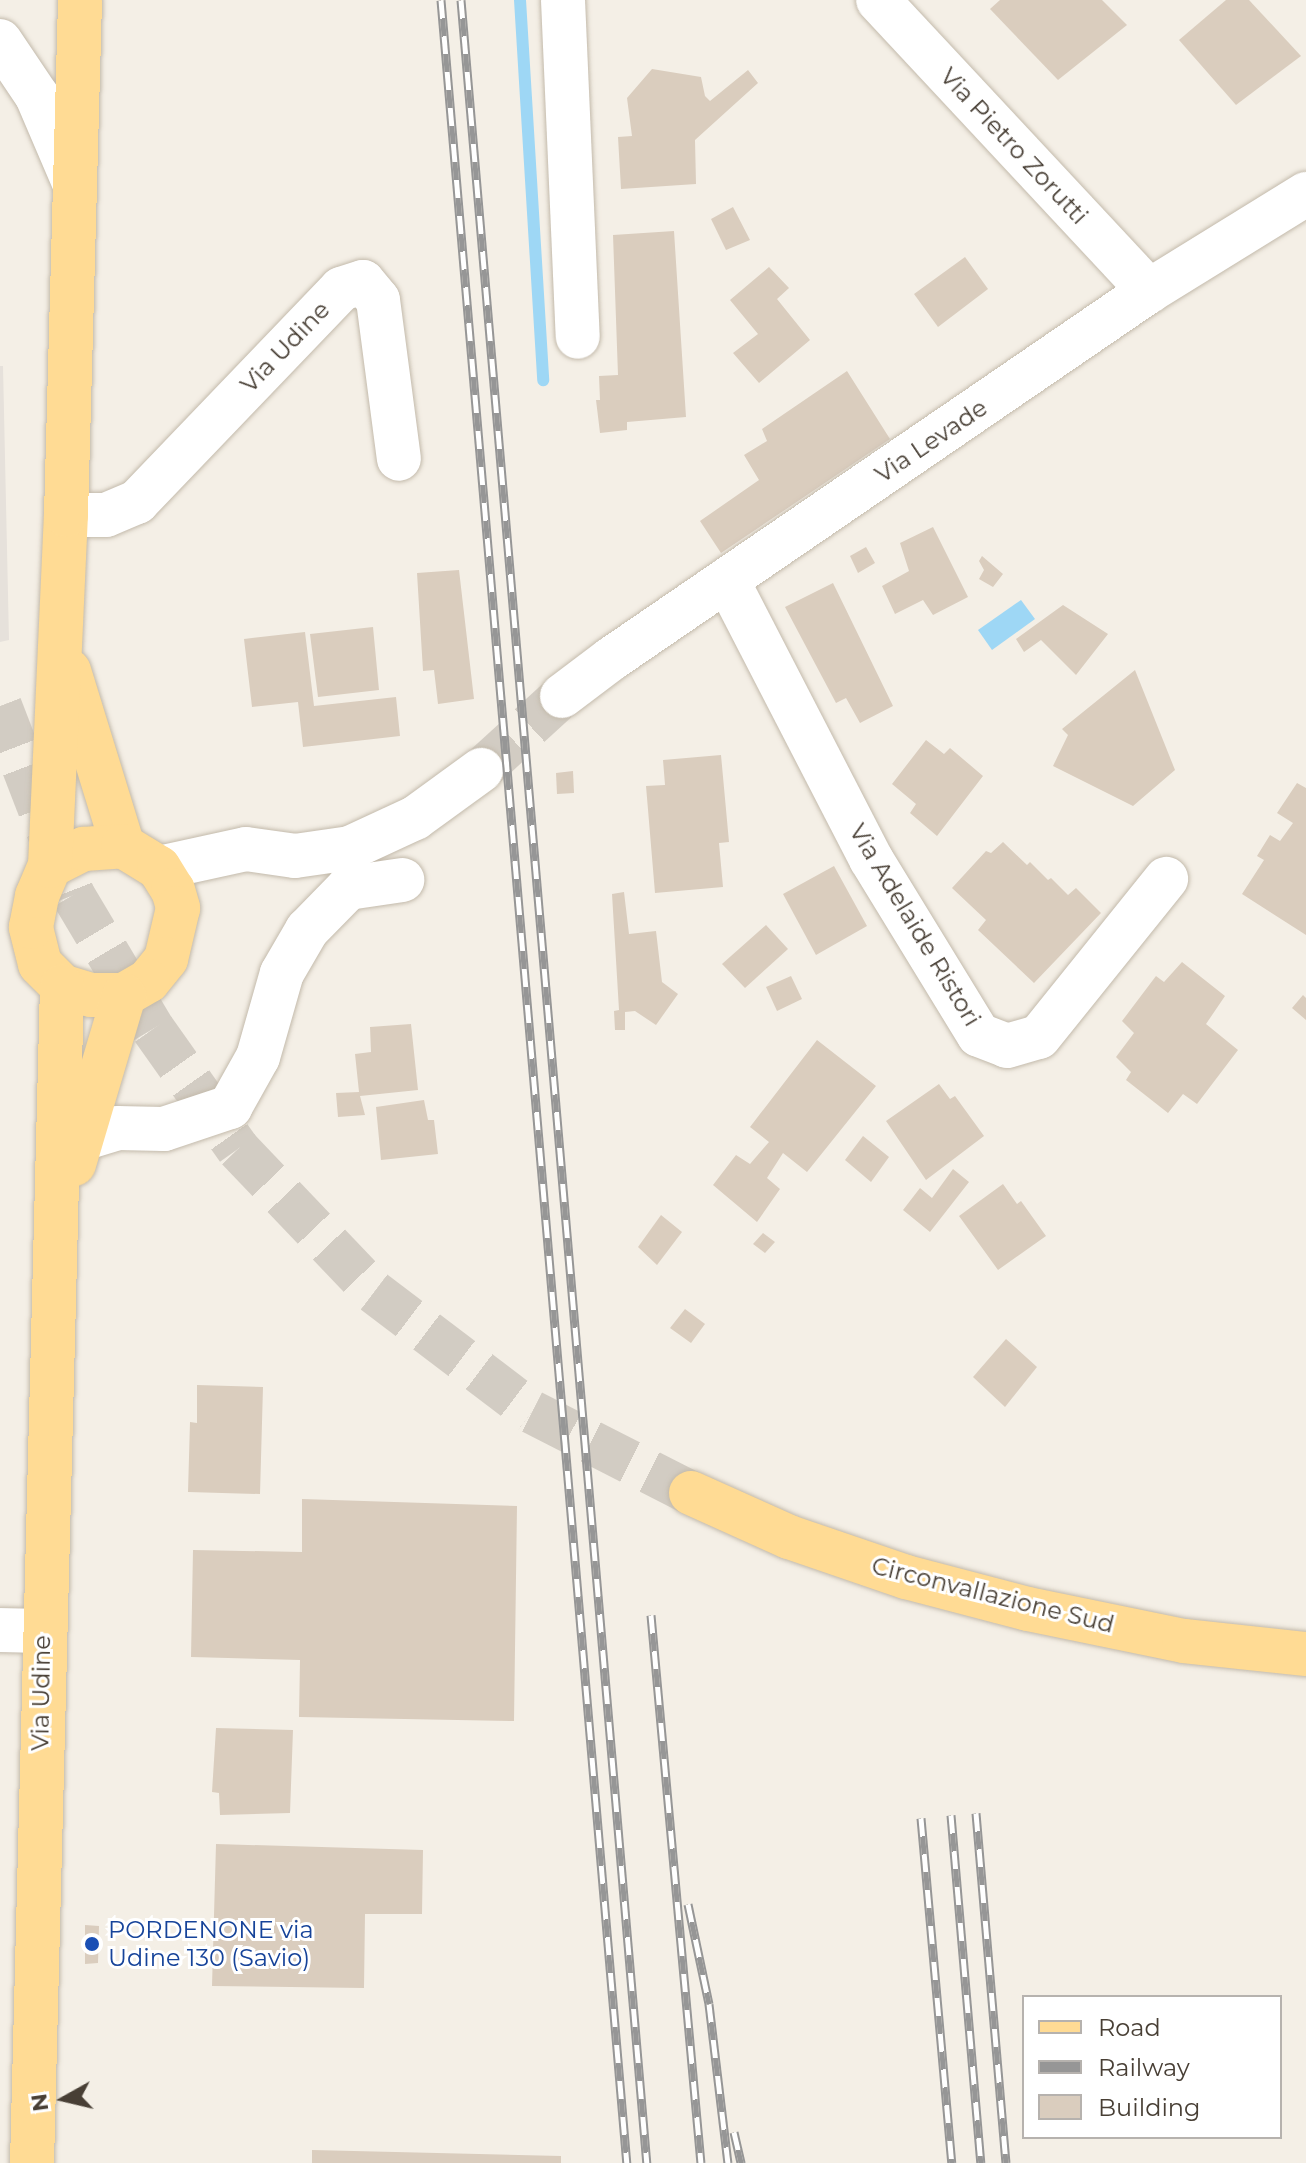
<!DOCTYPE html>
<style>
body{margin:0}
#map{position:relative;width:1306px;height:2163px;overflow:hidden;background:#f4efe6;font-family:Montserrat,sans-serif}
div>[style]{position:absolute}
.industrial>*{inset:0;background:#e6e1db}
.water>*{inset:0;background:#9ed7f5}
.stream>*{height:12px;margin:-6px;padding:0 6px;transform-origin:6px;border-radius:6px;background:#9ed7f5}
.building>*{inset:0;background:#dacdbe}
.minor-tunnel>*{height:44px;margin-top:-22px;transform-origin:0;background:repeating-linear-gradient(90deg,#d2ccc3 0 44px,transparent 0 66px)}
.major-tunnel>*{height:44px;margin-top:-22px;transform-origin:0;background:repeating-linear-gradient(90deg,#d2ccc3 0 44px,transparent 0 66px)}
.roads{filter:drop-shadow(0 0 2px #c3baab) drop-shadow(0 0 2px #c3baab)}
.minor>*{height:44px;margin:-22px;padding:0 22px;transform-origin:22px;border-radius:22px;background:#fff}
.major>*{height:44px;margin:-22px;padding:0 22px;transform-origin:22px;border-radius:22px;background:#ffdb94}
.rail>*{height:9px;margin-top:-4.5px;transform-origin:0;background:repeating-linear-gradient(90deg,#fff 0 18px,#969696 0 36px);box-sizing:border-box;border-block:2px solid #969696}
.dots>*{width:22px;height:22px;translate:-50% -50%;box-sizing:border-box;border:4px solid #fff;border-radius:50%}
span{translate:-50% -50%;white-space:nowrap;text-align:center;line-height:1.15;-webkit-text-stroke:6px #fff;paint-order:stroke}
.street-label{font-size:24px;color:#483f35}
.transit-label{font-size:24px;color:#164399}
.left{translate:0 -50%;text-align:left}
.legend{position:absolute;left:1022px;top:1995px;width:260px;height:144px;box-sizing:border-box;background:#fff;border:2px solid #b6b2ae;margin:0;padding:10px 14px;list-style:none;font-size:24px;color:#483f35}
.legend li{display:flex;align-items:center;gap:16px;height:40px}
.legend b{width:40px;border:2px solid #b6b2ae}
.north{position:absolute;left:24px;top:2059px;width:80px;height:80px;-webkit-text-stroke:6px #fff;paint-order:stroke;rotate:262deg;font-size:22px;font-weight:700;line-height:32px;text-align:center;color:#483f35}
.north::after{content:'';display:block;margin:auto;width:28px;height:36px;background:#483f35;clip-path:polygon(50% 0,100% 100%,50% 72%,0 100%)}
</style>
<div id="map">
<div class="industrial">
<i style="clip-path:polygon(0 366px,3px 366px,9px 640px,0 642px)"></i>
</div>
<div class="water">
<i style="clip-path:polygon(1021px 600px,1035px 619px,992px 650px,978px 630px)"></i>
</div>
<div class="stream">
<i style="left:520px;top:0;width:381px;rotate:86.5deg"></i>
</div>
<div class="building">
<i style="clip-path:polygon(1000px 0,1102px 0,1127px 25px,1058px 80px,990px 9px)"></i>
<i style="clip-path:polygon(1226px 0,1249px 0,1301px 56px,1236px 105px,1179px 40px)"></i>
<i style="clip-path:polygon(652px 69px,701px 77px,705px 96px,710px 101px,748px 70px,758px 83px,695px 140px,696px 184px,621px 189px,618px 137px,632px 136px,627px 98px)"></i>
<i style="clip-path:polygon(733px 207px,750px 240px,726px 250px,711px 219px)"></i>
<i style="clip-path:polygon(674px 231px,686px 417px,627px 422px,627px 430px,600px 433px,596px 400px,600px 400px,599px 376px,618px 375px,613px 235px)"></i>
<i style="clip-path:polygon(965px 257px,988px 289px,938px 327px,914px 294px)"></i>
<i style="clip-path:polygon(769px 267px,789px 288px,777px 299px,810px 340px,759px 383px,733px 353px,758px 334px,730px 300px)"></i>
<i style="clip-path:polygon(847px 371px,890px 439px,721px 553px,700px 521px,759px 480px,744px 455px,767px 441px,762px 429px)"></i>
<i style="clip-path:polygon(933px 527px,968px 597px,933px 615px,923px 600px,895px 614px,882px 586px,909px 571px,900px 543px)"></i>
<i style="clip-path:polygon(866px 547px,875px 563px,858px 573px,850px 556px)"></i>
<i style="clip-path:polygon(982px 556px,1003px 574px,993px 587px,979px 579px,984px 570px,979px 561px)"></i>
<i style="clip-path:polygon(459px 570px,474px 699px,438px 704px,434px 670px,423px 671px,417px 573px)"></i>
<i style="clip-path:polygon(833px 583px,893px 706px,860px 723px,846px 698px,836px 703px,785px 607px)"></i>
<i style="clip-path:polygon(1063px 605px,1108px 634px,1076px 675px,1041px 640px,1024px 652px,1016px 639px)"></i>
<i style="clip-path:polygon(373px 627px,379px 690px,318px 697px,310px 634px)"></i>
<i style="clip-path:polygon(305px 632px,314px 706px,396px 697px,400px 736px,303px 747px,298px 702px,252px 707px,244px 639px)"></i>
<i style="clip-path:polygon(1135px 670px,1175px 770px,1133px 806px,1053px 766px,1068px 735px,1062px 729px)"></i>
<i style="clip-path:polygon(926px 740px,944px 754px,950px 748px,983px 776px,937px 836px,910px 813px,916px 804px,892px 784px)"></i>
<i style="clip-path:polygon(721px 755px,729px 842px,719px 843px,723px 887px,655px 893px,646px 786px,665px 785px,663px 760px)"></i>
<i style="clip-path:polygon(573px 771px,574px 793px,557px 794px,556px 773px)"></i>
<i style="clip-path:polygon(1297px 783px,1306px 788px,1306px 935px,1242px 894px,1264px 860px,1257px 856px,1270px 835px,1280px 841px,1293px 823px,1277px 813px)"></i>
<i style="clip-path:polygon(1003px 842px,1027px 865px,1030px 862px,1048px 880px,1051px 878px,1068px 895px,1076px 888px,1101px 913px,1034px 983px,978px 930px,986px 920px,952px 888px,986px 851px,991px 853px)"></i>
<i style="clip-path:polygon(834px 866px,867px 926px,816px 955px,783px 894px)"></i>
<i style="clip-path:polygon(624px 892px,629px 934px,656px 931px,662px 982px,678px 994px,656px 1025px,635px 1011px,625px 1012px,625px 1030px,615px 1030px,614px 1011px,619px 1010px,612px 894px)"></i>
<i style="clip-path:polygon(766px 925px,788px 949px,745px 988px,722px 964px)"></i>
<i style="clip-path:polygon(1182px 962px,1225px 996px,1206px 1024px,1238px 1050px,1197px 1104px,1183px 1094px,1168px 1113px,1126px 1080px,1131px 1072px,1116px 1057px,1134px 1033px,1122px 1021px,1156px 976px,1164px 982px)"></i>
<i style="clip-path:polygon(791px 976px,802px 999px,777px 1011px,766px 987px)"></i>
<i style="clip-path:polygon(1303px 995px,1306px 998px,1306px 1020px,1292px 1008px)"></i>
<i style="clip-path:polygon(411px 1024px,418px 1090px,360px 1096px,365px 1115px,338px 1117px,336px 1093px,359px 1092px,355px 1054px,371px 1052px,370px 1027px)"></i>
<i style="clip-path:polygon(817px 1040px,876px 1086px,807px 1172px,783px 1153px,767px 1178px,780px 1189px,757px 1222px,713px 1185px,736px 1155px,750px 1164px,769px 1142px,750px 1127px)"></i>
<i style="clip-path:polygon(939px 1084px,950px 1099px,955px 1096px,984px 1136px,926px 1180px,886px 1121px)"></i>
<i style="clip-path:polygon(424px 1100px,428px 1120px,434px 1120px,438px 1154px,381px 1160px,376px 1107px)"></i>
<i style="clip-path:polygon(863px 1136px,889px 1157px,871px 1182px,845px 1160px)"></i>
<i style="clip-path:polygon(953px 1169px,969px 1182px,930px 1232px,903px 1210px,920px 1188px,932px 1198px)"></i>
<i style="clip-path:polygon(1003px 1184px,1017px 1204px,1021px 1201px,1046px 1236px,998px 1270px,959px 1216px)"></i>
<i style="clip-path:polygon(661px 1215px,682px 1232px,657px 1265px,638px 1247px)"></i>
<i style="clip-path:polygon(763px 1233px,775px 1242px,765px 1253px,753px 1244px)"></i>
<i style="clip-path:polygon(685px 1309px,705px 1324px,691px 1343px,670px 1328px)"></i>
<i style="clip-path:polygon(1006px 1339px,1037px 1367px,1005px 1407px,973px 1377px)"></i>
<i style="clip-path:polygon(197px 1385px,263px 1387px,260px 1494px,188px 1492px,190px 1422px,197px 1423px)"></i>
<i style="clip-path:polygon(302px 1499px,517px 1506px,514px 1721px,299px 1717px,300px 1660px,191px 1657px,193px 1550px,302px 1552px)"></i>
<i style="clip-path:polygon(216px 1728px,293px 1730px,290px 1813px,220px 1815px,219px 1793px,212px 1792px)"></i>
<i style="clip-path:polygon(216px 1844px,423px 1850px,422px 1914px,365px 1914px,364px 1988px,212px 1986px)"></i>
<i style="clip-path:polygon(85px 1925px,99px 1926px,98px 1963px,85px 1964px)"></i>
<i style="clip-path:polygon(312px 2150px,561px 2156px,561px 2163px,312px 2163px)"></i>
</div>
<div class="minor-tunnel">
<i style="left:481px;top:770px;width:110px;rotate:-42.4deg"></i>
</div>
<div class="major-tunnel">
<i style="left:0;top:706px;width:203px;rotate:68.9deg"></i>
<i style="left:73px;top:895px;width:156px;rotate:59.2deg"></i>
<i style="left:153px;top:1029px;width:147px;rotate:54.7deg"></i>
<i style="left:238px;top:1149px;width:197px;rotate:46.4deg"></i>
<i style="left:374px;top:1292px;width:198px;rotate:37.2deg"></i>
<i style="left:532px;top:1412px;width:178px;rotate:27deg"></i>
</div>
<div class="roads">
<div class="minor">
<i style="left:563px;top:0;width:337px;rotate:87.5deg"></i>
<i style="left:878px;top:0;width:398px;rotate:47deg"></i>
<i style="left:0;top:41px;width:66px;rotate:56.1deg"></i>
<i style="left:37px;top:96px;width:97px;rotate:66.9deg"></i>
<i style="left:66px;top:515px;width:40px"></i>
<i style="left:106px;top:515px;width:34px;rotate:-23deg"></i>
<i style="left:137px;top:502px;width:295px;rotate:-46.2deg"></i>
<i style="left:341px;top:289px;width:23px;rotate:-18deg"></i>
<i style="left:363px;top:282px;width:23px;rotate:50deg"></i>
<i style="left:378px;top:300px;width:160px;rotate:82.5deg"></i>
<i style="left:727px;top:580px;width:314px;rotate:62.7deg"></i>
<i style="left:871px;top:859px;width:206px;rotate:58.5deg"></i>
<i style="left:979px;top:1035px;width:30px;rotate:21deg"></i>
<i style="left:1007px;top:1046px;width:33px;rotate:-16deg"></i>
<i style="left:1039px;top:1037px;width:203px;rotate:-51.2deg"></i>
<i style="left:562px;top:696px;width:61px;rotate:-37.1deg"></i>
<i style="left:611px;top:659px;width:652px;rotate:-34.37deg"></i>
<i style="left:1149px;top:291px;width:185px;rotate:-31.7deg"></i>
<i style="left:159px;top:868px;width:89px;rotate:-12.3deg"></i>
<i style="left:246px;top:849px;width:49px;rotate:8.1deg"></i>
<i style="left:295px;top:856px;width:56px;rotate:-8.3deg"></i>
<i style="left:350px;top:848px;width:72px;rotate:-24.8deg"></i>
<i style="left:415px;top:818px;width:82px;rotate:-36deg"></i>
<i style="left:82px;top:1139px;width:37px;rotate:-17deg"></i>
<i style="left:117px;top:1128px;width:47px;rotate:1.2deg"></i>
<i style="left:164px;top:1129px;width:70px;rotate:-18.4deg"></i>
<i style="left:230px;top:1107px;width:57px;rotate:-60.8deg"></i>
<i style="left:258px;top:1057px;width:87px;rotate:-74.1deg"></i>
<i style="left:282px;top:973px;width:50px;rotate:-59.8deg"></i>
<i style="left:307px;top:930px;width:59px;rotate:-45.7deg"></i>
<i style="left:348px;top:888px;width:55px;rotate:-8.4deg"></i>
<i style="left:0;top:1630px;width:43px;rotate:1.3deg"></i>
</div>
<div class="major">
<i style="left:69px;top:671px;width:183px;rotate:72.9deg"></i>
<i style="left:50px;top:866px;width:38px;rotate:-27deg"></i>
<i style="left:84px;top:849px;width:39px;rotate:-4deg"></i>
<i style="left:123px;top:846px;width:42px;rotate:31.4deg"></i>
<i style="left:159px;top:868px;width:26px;rotate:58deg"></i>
<i style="left:173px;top:890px;width:19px;rotate:74deg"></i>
<i style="left:178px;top:908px;width:52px;rotate:103.2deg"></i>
<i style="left:166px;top:959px;width:28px;rotate:129deg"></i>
<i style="left:148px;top:981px;width:28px;rotate:150deg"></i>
<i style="left:124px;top:995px;width:33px;rotate:180deg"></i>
<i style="left:91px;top:995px;width:30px;rotate:-163deg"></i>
<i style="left:62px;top:986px;width:31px;rotate:-135deg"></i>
<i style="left:40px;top:964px;width:38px;rotate:-104deg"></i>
<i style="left:31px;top:927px;width:32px;rotate:-79deg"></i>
<i style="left:37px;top:896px;width:33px;rotate:-67deg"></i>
<i style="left:50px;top:866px;width:351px;rotate:-87.4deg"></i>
<i style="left:66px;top:515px;width:515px;rotate:-88.44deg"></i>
<i style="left:74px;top:1164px;width:176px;rotate:-73.5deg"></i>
<i style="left:691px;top:1493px;width:107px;rotate:24.2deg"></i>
<i style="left:789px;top:1537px;width:124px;rotate:18.9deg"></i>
<i style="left:906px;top:1577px;width:126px;rotate:14.7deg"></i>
<i style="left:1028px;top:1609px;width:159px;rotate:11.6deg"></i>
<i style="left:1184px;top:1641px;width:123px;rotate:6.1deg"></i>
<i style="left:32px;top:2163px;width:1177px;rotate:-88.54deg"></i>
</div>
</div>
<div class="rail">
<i style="left:441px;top:0;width:2171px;rotate:85.09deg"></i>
<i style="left:461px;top:0;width:2171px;rotate:85.09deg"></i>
<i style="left:651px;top:1615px;width:550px;rotate:84.79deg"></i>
<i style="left:976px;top:1813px;width:351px;rotate:85.1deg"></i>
<i style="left:951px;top:1815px;width:349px;rotate:85.1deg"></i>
<i style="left:921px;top:1818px;width:346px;rotate:84.9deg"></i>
<i style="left:688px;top:1904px;width:102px;rotate:78.1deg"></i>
<i style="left:709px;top:2004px;width:160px;rotate:83.2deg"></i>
<i style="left:734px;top:2132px;width:32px;rotate:77deg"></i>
</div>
<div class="dots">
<i style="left:92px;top:1944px;background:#1a4fb4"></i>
</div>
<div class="street-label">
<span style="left:1014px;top:146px;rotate:47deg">Via Pietro Zorutti</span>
<span style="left:285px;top:347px;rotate:-46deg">Via Udine</span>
<span style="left:931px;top:441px;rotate:-34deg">Via Levade</span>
<span style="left:915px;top:925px;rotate:59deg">Via Adelaide Ristori</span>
<span style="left:993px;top:1595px;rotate:14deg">Circonvallazione Sud</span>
<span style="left:41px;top:1693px;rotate:-89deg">Via Udine</span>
</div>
<div class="transit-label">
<span class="left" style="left:108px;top:1944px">PORDENONE via<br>Udine 130 (Savio)</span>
</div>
<ul class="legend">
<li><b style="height:10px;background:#ffdb94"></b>Road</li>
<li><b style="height:10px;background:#969696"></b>Railway</li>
<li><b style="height:22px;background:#dacdbe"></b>Building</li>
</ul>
<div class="north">N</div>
</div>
